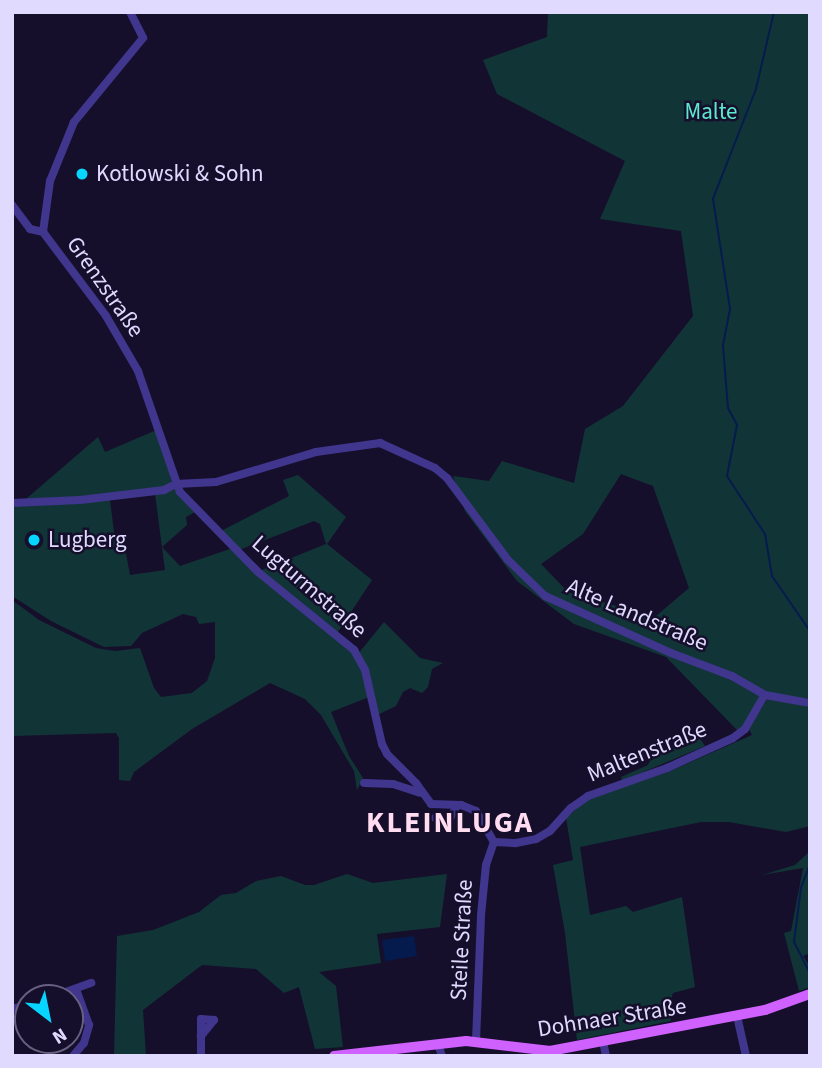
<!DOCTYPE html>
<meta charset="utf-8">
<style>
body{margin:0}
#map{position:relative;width:822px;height:1068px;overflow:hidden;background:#160f2c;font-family:"Source Sans 3",sans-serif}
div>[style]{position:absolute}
.green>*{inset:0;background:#113537}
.water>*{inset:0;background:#061b4d}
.stream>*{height:2px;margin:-1px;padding:0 1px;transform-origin:1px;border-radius:1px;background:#061b4d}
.minor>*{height:8px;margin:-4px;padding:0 4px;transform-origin:4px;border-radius:4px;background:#40368e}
.major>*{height:10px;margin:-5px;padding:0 5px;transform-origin:5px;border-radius:5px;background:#cf61ff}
.dots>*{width:19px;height:19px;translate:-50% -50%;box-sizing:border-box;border:4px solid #160f2c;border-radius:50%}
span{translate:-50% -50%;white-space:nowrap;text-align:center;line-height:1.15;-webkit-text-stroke:5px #160f2c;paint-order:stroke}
.park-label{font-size:23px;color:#5bead0}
.poi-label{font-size:23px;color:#e1daff}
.left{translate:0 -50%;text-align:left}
.street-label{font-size:23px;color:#e1daff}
.district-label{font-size:30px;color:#ffdcf0;font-weight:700;letter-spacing:2px}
.frame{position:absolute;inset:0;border:14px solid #e1daff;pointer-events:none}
.north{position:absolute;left:14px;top:984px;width:70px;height:70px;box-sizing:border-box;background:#160f2c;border:2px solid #676080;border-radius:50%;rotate:148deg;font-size:19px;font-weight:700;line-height:28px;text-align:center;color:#e1daff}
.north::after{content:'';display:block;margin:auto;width:24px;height:32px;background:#06d5ff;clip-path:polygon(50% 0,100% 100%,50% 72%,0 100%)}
</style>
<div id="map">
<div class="green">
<i style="clip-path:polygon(evenodd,548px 12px,810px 12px,810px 699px,762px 697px,739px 732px,666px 657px,574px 624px,517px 581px,465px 511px,453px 476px,489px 481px,502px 461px,574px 483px,585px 429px,623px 406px,693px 316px,681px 231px,600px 219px,625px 161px,497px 94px,483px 60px,547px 37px,548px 12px,621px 474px,653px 486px,689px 588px,655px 617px,568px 592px,541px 564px,583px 534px,621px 474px)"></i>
<i style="clip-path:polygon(159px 429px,172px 481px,164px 488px,79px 497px,26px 499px,98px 437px,105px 452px)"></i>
<i style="clip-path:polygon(298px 475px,346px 517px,327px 544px,372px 580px,336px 635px,259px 571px,326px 544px,320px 524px,314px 521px,239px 550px,221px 531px,289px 496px,283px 480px)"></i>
<i style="clip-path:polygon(176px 489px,197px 511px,186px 517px,187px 525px,162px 547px,180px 566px,233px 548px,346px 646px,362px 667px,369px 697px,331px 712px,349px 756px,363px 778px,357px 790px,354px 771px,321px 715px,305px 699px,270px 683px,192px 729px,134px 772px,130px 781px,119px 780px,119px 738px,116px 733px,12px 736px,12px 600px,39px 620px,96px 648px,115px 651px,140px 648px,154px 688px,161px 697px,192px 693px,207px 681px,215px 658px,215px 622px,199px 624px,196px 617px,183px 614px,142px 633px,131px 646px,104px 647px,51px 621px,12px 596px,12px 504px,110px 500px,116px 548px,125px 548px,130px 575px,165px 570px,155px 494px)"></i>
<i style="clip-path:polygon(384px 622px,420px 658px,443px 663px,432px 669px,428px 687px,422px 693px,410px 688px,403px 692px,396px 706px,377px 715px,358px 654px)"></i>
<i style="clip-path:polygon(768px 698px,810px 707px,810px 826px,786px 832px,729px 822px,701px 822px,580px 847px,590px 915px,626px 906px,633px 912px,682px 897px,695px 987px,673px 993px,669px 1005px,671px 1021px,577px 1040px,565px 933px,553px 865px,573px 860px,566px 818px,589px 798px,668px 772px,752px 735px,749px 729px)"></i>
<i style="clip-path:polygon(697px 734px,705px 746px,622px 781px,621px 777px,648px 765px,653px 754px)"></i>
<i style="clip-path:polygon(810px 851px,810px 953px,803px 956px,810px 967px,810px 987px,799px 991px,784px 933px,791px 931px,803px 868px,762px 875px,795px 865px)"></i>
<i style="clip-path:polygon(347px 874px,373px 883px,447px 874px,440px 927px,377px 934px,381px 963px,319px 972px,336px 986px,343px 1047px,315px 1049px,299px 987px,284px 993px,256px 969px,202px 965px,143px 1010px,146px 1056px,114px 1056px,117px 936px,153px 930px,199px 912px,221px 895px,236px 893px,256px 881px,281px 876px,305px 885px,314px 885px)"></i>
</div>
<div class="water">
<i style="clip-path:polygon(414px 936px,417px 956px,385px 961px,382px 940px)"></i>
</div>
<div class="stream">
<i style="left:774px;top:12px;width:79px;rotate:103.2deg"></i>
<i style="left:756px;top:89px;width:118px;rotate:111.4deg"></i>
<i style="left:713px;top:199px;width:111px;rotate:81.2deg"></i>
<i style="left:730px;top:309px;width:38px;rotate:101deg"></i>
<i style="left:723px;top:346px;width:62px;rotate:85.4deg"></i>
<i style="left:728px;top:408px;width:19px;rotate:62deg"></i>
<i style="left:737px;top:425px;width:52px;rotate:101.1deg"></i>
<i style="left:727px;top:476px;width:69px;rotate:56.8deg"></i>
<i style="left:765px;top:534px;width:43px;rotate:80.5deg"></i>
<i style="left:772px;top:576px;width:67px;rotate:55.4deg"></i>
<i style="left:810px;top:864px;width:26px;rotate:111deg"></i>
<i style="left:801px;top:888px;width:54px;rotate:97.4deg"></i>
<i style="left:794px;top:942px;width:36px;rotate:63deg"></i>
</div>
<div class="minor">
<i style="left:130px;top:12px;width:29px;rotate:63deg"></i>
<i style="left:143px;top:38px;width:109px;rotate:129.4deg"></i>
<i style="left:74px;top:122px;width:64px;rotate:112.1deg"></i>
<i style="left:50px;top:181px;width:51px;rotate:97.8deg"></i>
<i style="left:43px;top:232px;width:105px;rotate:53.1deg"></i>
<i style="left:106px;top:316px;width:64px;rotate:59.8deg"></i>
<i style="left:138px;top:371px;width:128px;rotate:70.9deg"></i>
<i style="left:180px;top:492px;width:112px;rotate:45.7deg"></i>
<i style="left:258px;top:572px;width:124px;rotate:39.1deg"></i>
<i style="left:354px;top:650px;width:23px;rotate:61deg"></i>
<i style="left:365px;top:670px;width:76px;rotate:77.1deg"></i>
<i style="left:382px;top:744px;width:11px;rotate:63deg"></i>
<i style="left:387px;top:754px;width:41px;rotate:45deg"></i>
<i style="left:416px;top:783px;width:26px;rotate:54deg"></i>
<i style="left:431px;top:804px;width:30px;rotate:2deg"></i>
<i style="left:461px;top:805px;width:16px;rotate:22deg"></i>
<i style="left:476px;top:811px;width:36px;rotate:60deg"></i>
<i style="left:12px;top:205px;width:30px;rotate:53deg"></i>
<i style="left:30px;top:229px;width:13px;rotate:13deg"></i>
<i style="left:12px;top:503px;width:68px;rotate:-2.5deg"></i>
<i style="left:80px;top:500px;width:85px;rotate:-6.8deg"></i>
<i style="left:164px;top:490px;width:13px;rotate:-27deg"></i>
<i style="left:176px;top:484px;width:40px;rotate:-2.9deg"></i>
<i style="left:216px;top:482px;width:104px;rotate:-16.7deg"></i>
<i style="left:316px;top:452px;width:65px;rotate:-8deg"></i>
<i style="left:380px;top:443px;width:60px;rotate:24.4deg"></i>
<i style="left:435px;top:468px;width:16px;rotate:40deg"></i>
<i style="left:447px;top:478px;width:102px;rotate:53.4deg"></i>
<i style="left:508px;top:560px;width:52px;rotate:44.2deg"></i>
<i style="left:545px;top:596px;width:138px;rotate:24.3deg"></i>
<i style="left:671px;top:653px;width:65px;rotate:20.7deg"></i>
<i style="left:732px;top:676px;width:38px;rotate:30deg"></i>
<i style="left:765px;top:695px;width:46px;rotate:10.1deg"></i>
<i style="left:364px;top:783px;width:29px;rotate:2deg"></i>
<i style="left:393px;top:784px;width:28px;rotate:18deg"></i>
<i style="left:435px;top:818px;width:8px;rotate:30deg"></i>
<i style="left:442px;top:822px;width:9px;rotate:-27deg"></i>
<i style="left:450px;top:818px;width:14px;rotate:-60deg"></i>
<i style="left:494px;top:842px;width:22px;rotate:3deg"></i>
<i style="left:516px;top:843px;width:20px;rotate:-11deg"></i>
<i style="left:536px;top:839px;width:16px;rotate:-30deg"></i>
<i style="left:550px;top:831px;width:31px;rotate:-48deg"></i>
<i style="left:571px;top:808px;width:21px;rotate:-35deg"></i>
<i style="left:588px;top:796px;width:84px;rotate:-19.5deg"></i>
<i style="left:667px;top:768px;width:72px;rotate:-24.4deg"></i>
<i style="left:733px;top:738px;width:15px;rotate:-37deg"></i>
<i style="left:745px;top:729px;width:39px;rotate:-60deg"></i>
<i style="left:49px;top:998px;width:45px;rotate:-19.7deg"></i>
<i style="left:12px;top:1009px;width:16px;rotate:-14deg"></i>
<i style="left:737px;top:1016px;width:41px;rotate:77.3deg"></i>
<i style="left:476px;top:1041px;width:126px;rotate:-87.7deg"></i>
<i style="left:481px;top:915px;width:50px;rotate:-84.3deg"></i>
<i style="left:486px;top:865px;width:24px;rotate:-71deg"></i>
<i style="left:603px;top:1041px;width:15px;rotate:79deg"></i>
<i style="left:438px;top:1044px;width:13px;rotate:72deg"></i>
<i style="left:73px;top:1056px;width:17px;rotate:-50deg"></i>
<i style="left:84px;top:1043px;width:19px;rotate:-74deg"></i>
<i style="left:89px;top:1025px;width:37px;rotate:-110deg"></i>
<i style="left:201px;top:1056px;width:37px;rotate:-90deg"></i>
<i style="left:201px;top:1019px;width:13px;rotate:4deg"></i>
<i style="left:214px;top:1020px;width:21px;rotate:129deg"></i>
</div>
<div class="major">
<i style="left:334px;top:1056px;width:133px;rotate:-6.5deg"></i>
<i style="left:466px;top:1041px;width:85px;rotate:6.8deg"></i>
<i style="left:550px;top:1051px;width:219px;rotate:-10.8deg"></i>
<i style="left:765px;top:1010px;width:48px;rotate:-19.6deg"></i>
</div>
<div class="dots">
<i style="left:82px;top:174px;background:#06d5ff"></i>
<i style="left:34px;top:540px;background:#06d5ff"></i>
</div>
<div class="park-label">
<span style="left:711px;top:112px">Malte</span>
</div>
<div class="poi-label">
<span class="left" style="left:96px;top:174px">Kotlowski &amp; Sohn</span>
<span class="left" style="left:48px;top:540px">Lugberg</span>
</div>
<div class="street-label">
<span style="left:105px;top:287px;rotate:55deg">Grenzstraße</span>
<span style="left:309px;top:587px;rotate:41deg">Lugturmstraße</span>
<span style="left:637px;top:615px;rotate:23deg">Alte Landstraße</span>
<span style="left:647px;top:752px;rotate:-22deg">Maltenstraße</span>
<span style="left:462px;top:940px;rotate:-87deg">Steile Straße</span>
<span style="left:612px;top:1018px;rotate:-9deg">Dohnaer Straße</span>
</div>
<div class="district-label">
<span style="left:450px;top:823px">KLEINLUGA</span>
</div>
<div class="frame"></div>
<div class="north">N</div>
</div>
